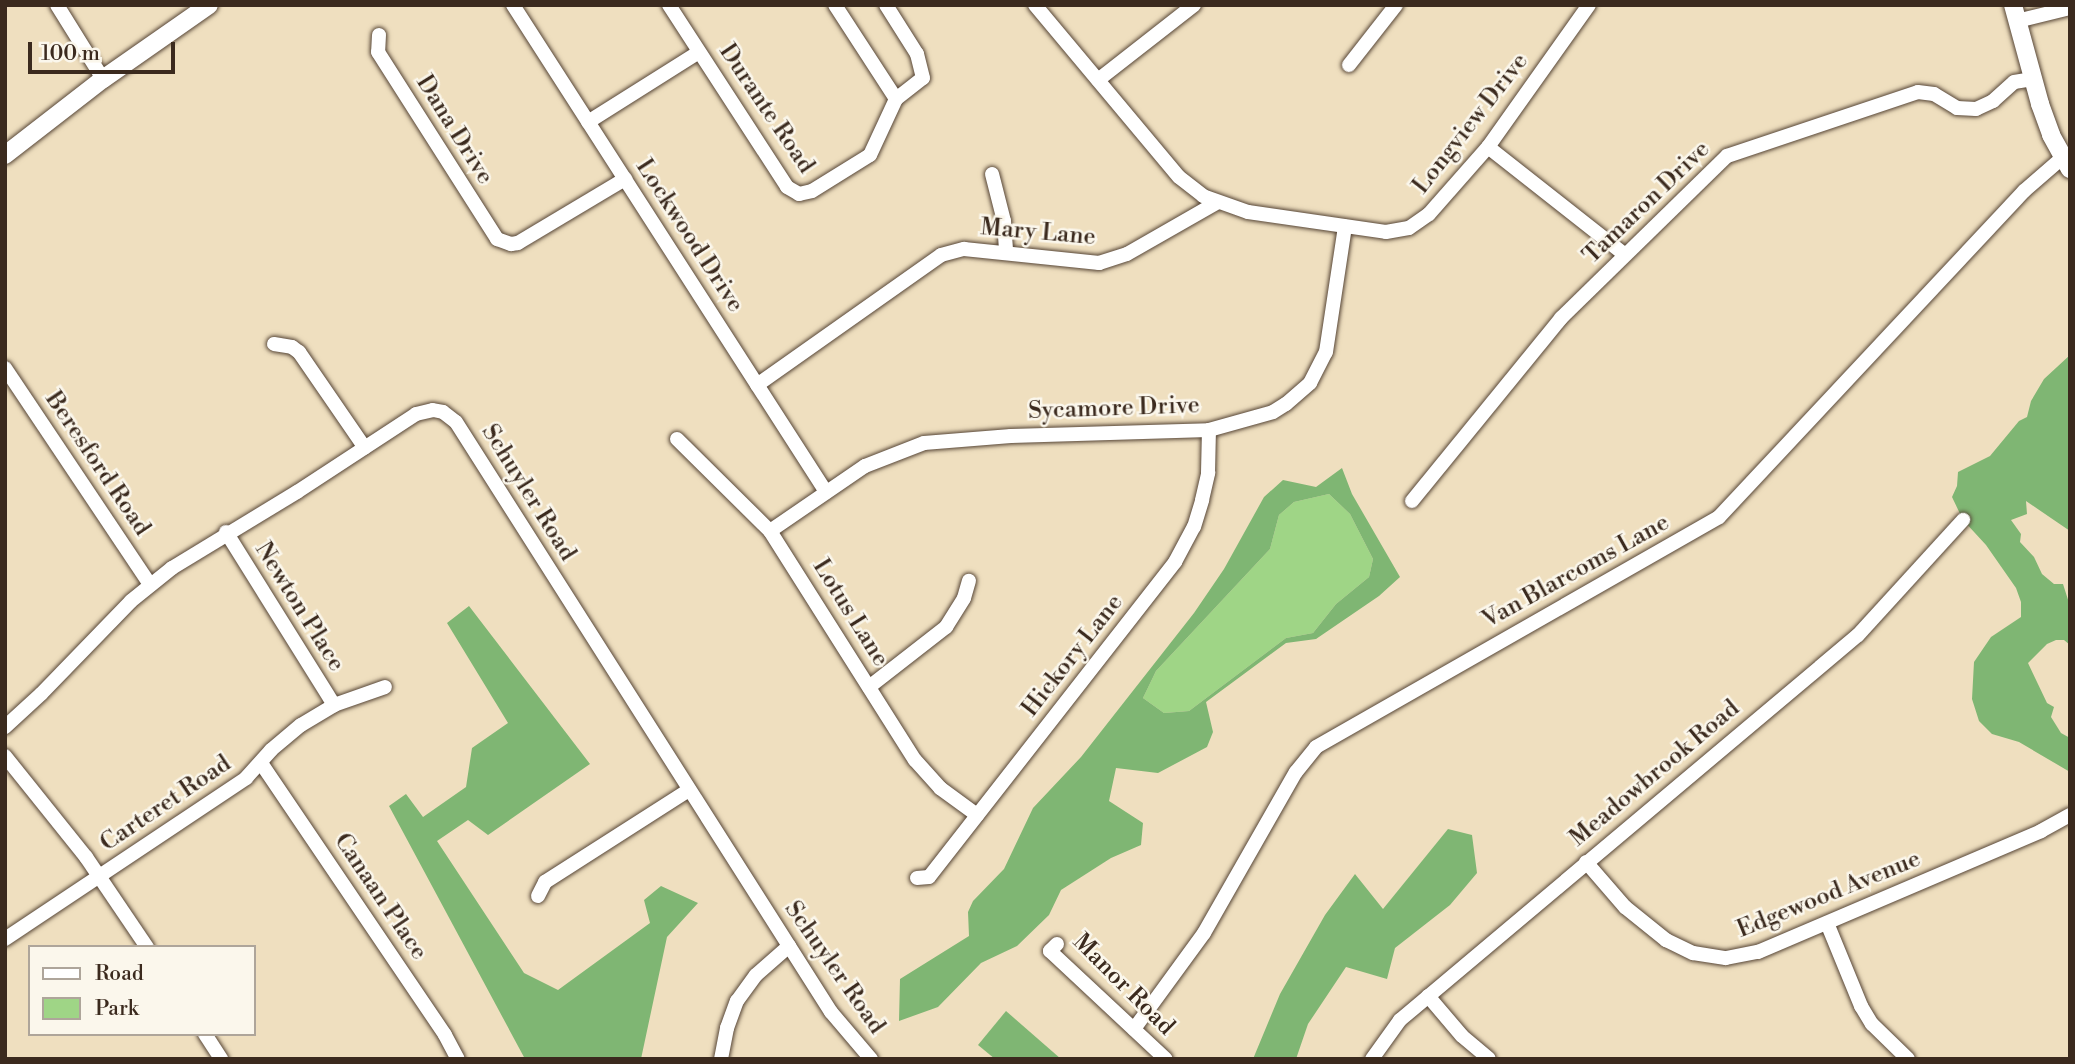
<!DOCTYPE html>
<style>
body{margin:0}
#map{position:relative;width:2075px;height:1064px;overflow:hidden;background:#efdfbf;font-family:"Libre Bodoni",serif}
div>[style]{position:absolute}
.green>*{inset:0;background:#9fd586}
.forest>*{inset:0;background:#7fb673}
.roads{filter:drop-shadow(0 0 2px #564536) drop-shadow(0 0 2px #564536)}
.minor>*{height:14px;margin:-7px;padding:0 7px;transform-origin:7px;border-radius:7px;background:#fff}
.major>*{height:18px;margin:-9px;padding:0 9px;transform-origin:9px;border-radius:9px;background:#fff}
span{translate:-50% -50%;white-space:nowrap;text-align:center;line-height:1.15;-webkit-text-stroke:5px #fbf7ec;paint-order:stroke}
.street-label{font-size:24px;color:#3b2a1e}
.frame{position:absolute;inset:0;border:7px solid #3b2a1e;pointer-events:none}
.legend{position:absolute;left:28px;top:945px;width:228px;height:91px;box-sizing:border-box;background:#fbf7ec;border:2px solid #aea59a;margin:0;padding:9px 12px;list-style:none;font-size:21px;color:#3b2a1e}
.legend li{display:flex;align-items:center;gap:14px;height:35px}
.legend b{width:35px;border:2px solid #aea59a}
.scale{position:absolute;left:28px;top:42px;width:147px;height:32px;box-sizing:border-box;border:4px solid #3b2a1e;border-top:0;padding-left:9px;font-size:21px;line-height:24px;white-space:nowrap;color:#3b2a1e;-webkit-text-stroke:5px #fbf7ec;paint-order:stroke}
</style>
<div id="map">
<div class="green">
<i style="clip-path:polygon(1329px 494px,1350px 514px,1373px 559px,1369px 577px,1336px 604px,1313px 633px,1286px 638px,1189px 711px,1164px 713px,1143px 698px,1156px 671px,1270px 549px,1279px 515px,1294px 502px)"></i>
</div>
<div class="forest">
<i style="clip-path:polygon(2070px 355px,2070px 531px,2026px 501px,2027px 514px,2011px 520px,2021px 534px,2020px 542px,2034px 557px,2042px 574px,2054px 584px,2063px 584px,2070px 606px,2070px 645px,2064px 640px,2056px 640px,2047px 644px,2028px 663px,2047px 703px,2054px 707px,2051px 717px,2061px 733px,2070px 738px,2070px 772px,2019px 742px,1992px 734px,1979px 721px,1972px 699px,1974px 662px,1991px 637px,2021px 617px,2021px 602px,2016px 588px,1986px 545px,1963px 520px,1952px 497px,1957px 486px,1958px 472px,1990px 456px,2019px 421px,2027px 417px,2031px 401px,2044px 379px)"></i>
<i style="clip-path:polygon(evenodd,1342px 468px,1352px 494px,1400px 577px,1379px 596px,1316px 639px,1286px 643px,1206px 702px,1213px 732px,1207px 747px,1158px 773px,1116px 768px,1109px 801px,1143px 823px,1141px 845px,1111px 858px,1061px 890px,1049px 915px,1017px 946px,981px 963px,938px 1007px,899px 1021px,900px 979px,969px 936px,968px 912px,973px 901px,1004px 869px,1033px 808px,1081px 757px,1194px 613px,1224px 569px,1264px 497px,1283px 480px,1316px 487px,1342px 468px,1329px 494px,1350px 514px,1373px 559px,1369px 577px,1336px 604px,1313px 633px,1286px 638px,1189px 711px,1164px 713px,1143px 698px,1156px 671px,1270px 549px,1279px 515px,1294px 502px,1329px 494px)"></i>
<i style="clip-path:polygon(469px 606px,590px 764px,488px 835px,468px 820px,437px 841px,524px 973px,558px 990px,650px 923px,644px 900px,661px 886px,698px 903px,667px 937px,641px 1059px,525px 1059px,389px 806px,406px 794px,423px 817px,466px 787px,472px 748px,508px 723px,447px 623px)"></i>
<i style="clip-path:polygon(1448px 829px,1472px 835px,1477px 873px,1450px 905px,1395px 948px,1387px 979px,1346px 967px,1308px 1024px,1296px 1059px,1253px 1059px,1280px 994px,1325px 915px,1355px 874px,1383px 909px)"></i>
<i style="clip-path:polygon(1006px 1011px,1061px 1059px,995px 1059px,978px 1045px)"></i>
</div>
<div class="roads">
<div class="minor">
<i style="left:57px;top:5px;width:87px;rotate:58.1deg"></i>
<i style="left:513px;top:5px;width:579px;rotate:57.27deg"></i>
<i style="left:669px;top:5px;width:217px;rotate:57deg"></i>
<i style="left:787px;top:187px;width:14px;rotate:30deg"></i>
<i style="left:799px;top:194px;width:13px;rotate:-13deg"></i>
<i style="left:812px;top:191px;width:68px;rotate:-31.8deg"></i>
<i style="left:870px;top:155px;width:62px;rotate:-65.1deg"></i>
<i style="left:896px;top:99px;width:34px;rotate:-38deg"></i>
<i style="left:923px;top:78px;width:25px;rotate:-104deg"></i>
<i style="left:917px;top:54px;width:58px;rotate:-122.3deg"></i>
<i style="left:835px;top:5px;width:112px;rotate:57deg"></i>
<i style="left:1035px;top:5px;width:224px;rotate:50.1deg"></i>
<i style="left:1179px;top:177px;width:31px;rotate:38deg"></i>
<i style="left:1203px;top:196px;width:48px;rotate:19.6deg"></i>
<i style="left:1248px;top:212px;width:139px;rotate:8.2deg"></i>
<i style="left:1386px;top:232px;width:23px;rotate:-10deg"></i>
<i style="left:1409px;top:228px;width:24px;rotate:-35deg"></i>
<i style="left:1429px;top:214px;width:89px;rotate:-48.6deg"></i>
<i style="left:1488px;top:147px;width:174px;rotate:-54.6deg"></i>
<i style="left:2017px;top:21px;width:55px;rotate:-13.8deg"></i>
<i style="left:379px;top:35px;width:17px;rotate:93deg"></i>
<i style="left:378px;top:52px;width:222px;rotate:57.5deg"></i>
<i style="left:497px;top:239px;width:15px;rotate:20deg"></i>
<i style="left:511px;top:244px;width:7px;rotate:-8deg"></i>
<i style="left:518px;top:243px;width:125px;rotate:-30.9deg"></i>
<i style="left:1349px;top:65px;width:76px;rotate:-51.9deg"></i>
<i style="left:1098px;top:80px;width:122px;rotate:-38deg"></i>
<i style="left:588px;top:122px;width:131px;rotate:-32.2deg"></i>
<i style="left:1488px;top:147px;width:173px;rotate:38.2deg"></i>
<i style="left:992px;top:174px;width:49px;rotate:75.7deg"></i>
<i style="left:1004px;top:221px;width:32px;rotate:86deg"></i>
<i style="left:274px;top:344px;width:18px;rotate:9deg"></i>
<i style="left:292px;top:347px;width:9px;rotate:36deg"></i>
<i style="left:299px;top:352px;width:116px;rotate:55.5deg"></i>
<i style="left:5px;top:368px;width:261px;rotate:56.2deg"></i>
<i style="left:757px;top:385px;width:225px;rotate:-35.2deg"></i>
<i style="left:941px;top:255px;width:24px;rotate:-15deg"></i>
<i style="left:964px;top:249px;width:136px;rotate:5.9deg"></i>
<i style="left:1099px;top:263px;width:29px;rotate:-18deg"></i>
<i style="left:1127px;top:254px;width:103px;rotate:-29.8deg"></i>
<i style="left:677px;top:439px;width:131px;rotate:44.7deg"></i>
<i style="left:770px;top:531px;width:271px;rotate:57.7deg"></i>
<i style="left:915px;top:760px;width:38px;rotate:48deg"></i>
<i style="left:940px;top:788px;width:46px;rotate:36.1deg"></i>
<i style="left:1412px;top:501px;width:236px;rotate:-50.8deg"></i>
<i style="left:1561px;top:318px;width:232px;rotate:-44.3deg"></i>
<i style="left:1727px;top:156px;width:201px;rotate:-18.5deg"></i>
<i style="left:1918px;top:92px;width:16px;rotate:7deg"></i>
<i style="left:1934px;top:94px;width:27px;rotate:31deg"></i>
<i style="left:1957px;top:108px;width:19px;rotate:3deg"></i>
<i style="left:1976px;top:109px;width:19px;rotate:-25deg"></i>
<i style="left:1993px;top:101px;width:28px;rotate:-42deg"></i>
<i style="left:2014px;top:82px;width:19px;rotate:-9deg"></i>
<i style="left:770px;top:531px;width:115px;rotate:-34.4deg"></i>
<i style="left:865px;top:466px;width:63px;rotate:-21.3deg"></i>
<i style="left:924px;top:443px;width:87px;rotate:-4.6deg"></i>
<i style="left:1011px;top:436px;width:198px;rotate:-1.7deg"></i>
<i style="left:1209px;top:430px;width:66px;rotate:-15.7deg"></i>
<i style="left:1273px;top:412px;width:15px;rotate:-32deg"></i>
<i style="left:1286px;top:404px;width:32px;rotate:-41deg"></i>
<i style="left:1310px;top:383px;width:35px;rotate:-63deg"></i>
<i style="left:1326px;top:352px;width:127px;rotate:-81.4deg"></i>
<i style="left:226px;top:532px;width:204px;rotate:58deg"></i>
<i style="left:869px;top:687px;width:98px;rotate:-37.9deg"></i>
<i style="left:946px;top:627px;width:34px;rotate:-58deg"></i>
<i style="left:964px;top:598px;width:18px;rotate:-74deg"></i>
<i style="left:5px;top:727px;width:49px;rotate:-42.5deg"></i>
<i style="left:41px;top:694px;width:129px;rotate:-45.9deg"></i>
<i style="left:131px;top:601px;width:53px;rotate:-38.8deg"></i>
<i style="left:172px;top:568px;width:146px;rotate:-31.3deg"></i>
<i style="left:297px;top:492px;width:142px;rotate:-33.2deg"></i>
<i style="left:416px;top:414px;width:17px;rotate:-13deg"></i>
<i style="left:433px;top:410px;width:10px;rotate:11deg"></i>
<i style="left:443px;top:412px;width:16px;rotate:38deg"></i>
<i style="left:456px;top:422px;width:699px;rotate:57.56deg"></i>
<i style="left:831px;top:1012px;width:62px;rotate:49.6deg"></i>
<i style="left:5px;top:756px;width:129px;rotate:51.3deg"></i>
<i style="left:86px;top:857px;width:109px;rotate:55.9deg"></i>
<i style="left:261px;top:763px;width:328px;rotate:55.9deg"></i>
<i style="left:445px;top:1035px;width:27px;rotate:62deg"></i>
<i style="left:1586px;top:862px;width:60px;rotate:49.1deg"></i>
<i style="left:1625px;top:907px;width:53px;rotate:38.8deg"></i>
<i style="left:1666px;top:940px;width:30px;rotate:26deg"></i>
<i style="left:1693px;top:953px;width:33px;rotate:9deg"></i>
<i style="left:1726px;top:958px;width:33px;rotate:-11deg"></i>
<i style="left:1758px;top:952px;width:308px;rotate:-23.1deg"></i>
<i style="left:2041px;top:831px;width:33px;rotate:-29deg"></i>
<i style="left:917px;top:878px;width:12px;rotate:-5deg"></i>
<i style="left:929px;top:877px;width:400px;rotate:-52deg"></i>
<i style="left:1175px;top:562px;width:40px;rotate:-62deg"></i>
<i style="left:1194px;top:527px;width:28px;rotate:-73deg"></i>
<i style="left:1202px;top:500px;width:28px;rotate:-77deg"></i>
<i style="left:1208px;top:473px;width:43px;rotate:-88.7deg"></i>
<i style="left:538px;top:896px;width:16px;rotate:-63deg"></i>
<i style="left:545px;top:882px;width:171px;rotate:-32.6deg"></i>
<i style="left:1827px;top:923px;width:90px;rotate:67.7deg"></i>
<i style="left:1861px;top:1006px;width:21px;rotate:59deg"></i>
<i style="left:1872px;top:1024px;width:50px;rotate:44.2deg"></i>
<i style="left:5px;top:939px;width:290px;rotate:-33.7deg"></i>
<i style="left:246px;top:778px;width:38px;rotate:-48deg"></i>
<i style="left:271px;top:750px;width:39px;rotate:-40deg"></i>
<i style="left:301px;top:725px;width:39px;rotate:-31deg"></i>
<i style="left:334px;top:705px;width:54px;rotate:-19.4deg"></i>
<i style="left:1057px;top:944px;width:10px;rotate:135deg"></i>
<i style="left:1050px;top:951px;width:158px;rotate:43deg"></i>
<i style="left:1428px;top:996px;width:52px;rotate:49.6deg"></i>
<i style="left:1462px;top:1036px;width:35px;rotate:40deg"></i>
<i style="left:1134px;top:1029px;width:119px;rotate:-53.9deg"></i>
<i style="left:1204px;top:933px;width:185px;rotate:-60.3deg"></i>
<i style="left:1296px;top:772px;width:32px;rotate:-51deg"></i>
<i style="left:1316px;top:747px;width:464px;rotate:-29.7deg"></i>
<i style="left:1719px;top:517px;width:446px;rotate:-46.9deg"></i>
<i style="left:2024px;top:191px;width:50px;rotate:-41deg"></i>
<i style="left:205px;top:1034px;width:30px;rotate:57deg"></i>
<i style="left:721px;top:1059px;width:32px;rotate:-79deg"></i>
<i style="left:727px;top:1028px;width:29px;rotate:-70deg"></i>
<i style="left:737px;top:1001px;width:32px;rotate:-54deg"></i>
<i style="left:756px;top:975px;width:44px;rotate:-41.3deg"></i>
<i style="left:1372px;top:1059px;width:48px;rotate:-54.3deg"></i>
<i style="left:1400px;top:1020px;width:598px;rotate:-40.05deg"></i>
<i style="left:1858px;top:635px;width:156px;rotate:-47.6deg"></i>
</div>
<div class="major">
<i style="left:2013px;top:5px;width:103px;rotate:74.7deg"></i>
<i style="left:2040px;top:104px;width:33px;rotate:70deg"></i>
<i style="left:2051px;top:135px;width:39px;rotate:61deg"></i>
<i style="left:5px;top:155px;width:124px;rotate:-37.8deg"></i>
<i style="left:103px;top:79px;width:129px;rotate:-34.9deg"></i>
</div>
</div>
<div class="street-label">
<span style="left:766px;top:109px;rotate:56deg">Durante Road</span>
<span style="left:1471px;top:124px;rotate:-52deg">Longview Drive</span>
<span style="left:454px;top:130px;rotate:58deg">Dana Drive</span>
<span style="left:1647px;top:203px;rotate:-44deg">Tamaron Drive</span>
<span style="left:1038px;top:233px;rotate:5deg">Mary Lane</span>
<span style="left:689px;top:236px;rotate:57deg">Lockwood Drive</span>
<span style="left:1114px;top:409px;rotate:-2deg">Sycamore Drive</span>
<span style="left:97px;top:464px;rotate:56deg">Beresford Road</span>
<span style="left:528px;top:493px;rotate:58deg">Schuyler Road</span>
<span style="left:1576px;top:572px;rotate:-29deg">Van Blarcoms Lane</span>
<span style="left:299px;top:607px;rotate:58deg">Newton Place</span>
<span style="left:850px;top:613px;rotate:58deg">Lotus Lane</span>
<span style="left:1073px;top:656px;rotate:-52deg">Hickory Lane</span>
<span style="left:1655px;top:774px;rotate:-40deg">Meadowbrook Road</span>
<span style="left:166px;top:804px;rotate:-34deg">Carteret Road</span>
<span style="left:1829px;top:895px;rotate:-22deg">Edgewood Avenue</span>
<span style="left:380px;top:897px;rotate:56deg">Canaan Place</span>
<span style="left:834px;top:968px;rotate:55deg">Schuyler Road</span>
<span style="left:1123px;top:985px;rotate:45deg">Manor Road</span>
</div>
<div class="frame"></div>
<ul class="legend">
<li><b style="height:9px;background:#fff"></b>Road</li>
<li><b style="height:19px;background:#9fd586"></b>Park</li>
</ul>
<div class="scale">100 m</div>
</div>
